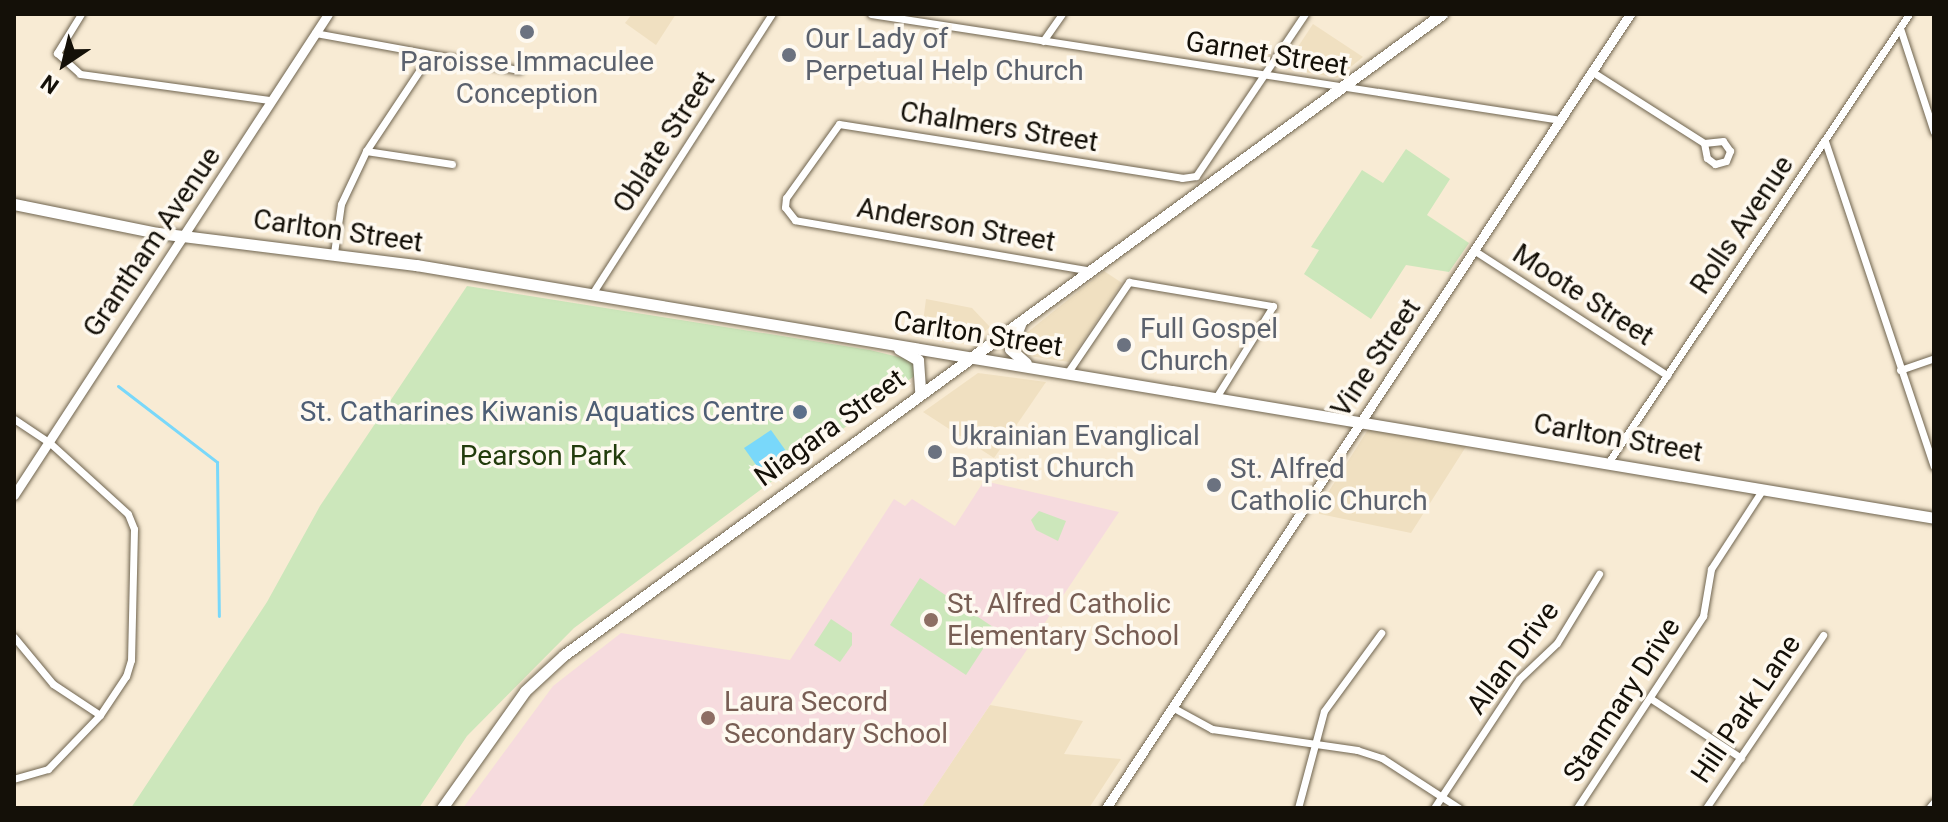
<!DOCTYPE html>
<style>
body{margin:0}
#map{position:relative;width:1948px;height:822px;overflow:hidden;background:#f8ebd4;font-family:Roboto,sans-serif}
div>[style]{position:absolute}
.built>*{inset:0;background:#f0e0c1}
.education>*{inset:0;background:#f6dbde}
.green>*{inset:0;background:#cce7bb}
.water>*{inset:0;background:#79d8fa}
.stream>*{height:3px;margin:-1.5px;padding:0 1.5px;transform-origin:1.5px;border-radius:1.5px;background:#79d8fa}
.roads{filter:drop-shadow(0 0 2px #6f644f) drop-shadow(0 0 2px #6f644f)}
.minor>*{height:7px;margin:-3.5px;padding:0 3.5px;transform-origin:3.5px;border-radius:3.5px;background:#fff}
.tertiary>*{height:9px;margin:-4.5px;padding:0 4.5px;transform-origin:4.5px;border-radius:4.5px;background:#fff}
.secondary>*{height:11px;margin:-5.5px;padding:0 5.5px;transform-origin:5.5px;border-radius:5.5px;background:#fff}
.dots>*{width:22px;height:22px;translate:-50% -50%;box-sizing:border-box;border:4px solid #fef9f0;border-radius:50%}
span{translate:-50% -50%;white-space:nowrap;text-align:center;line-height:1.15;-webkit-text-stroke:7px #fef9f0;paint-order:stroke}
.worship-label{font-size:28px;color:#5b616d}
.left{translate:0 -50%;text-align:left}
.street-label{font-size:28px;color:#141008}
.service-label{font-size:28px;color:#4e5e75}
.right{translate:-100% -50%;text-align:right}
.park-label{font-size:28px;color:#223c0c}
.education-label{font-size:28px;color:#785e54}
.frame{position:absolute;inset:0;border:16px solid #141008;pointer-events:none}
.north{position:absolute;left:24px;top:24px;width:80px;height:80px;-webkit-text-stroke:6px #fef9f0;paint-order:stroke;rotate:215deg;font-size:22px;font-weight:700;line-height:32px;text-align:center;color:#141008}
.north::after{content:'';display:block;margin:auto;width:28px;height:36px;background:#141008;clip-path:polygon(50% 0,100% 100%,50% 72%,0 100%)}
</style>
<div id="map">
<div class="built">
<i style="clip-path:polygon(632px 14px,676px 14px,656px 45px,625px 23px)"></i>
<i style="clip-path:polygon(1313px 24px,1363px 57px,1337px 78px,1284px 68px)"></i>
<i style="clip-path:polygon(1104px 271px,1122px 283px,1069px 362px,1023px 355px,1019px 339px)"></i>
<i style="clip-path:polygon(926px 299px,972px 308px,990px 327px,969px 344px,921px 338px)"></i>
<i style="clip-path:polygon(978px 373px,1046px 382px,994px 458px,923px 412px)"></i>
<i style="clip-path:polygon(1369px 428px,1467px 445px,1411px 533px,1315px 513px)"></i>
<i style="clip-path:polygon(990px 705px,1083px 721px,1064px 754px,1121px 759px,1089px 808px,921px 808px)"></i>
</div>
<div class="education">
<i style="clip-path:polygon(984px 481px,1119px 512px,921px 808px,463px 808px,553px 686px,621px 633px,790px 660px,894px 499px,905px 506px,912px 499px,955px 526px)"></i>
</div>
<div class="green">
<i style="clip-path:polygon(1406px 149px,1450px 179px,1427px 215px,1469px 243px,1449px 272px,1406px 265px,1371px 319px,1304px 274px,1319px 250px,1311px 247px,1362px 170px,1383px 183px)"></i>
<i style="clip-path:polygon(467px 286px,870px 350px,915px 361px,917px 374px,574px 628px,467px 736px,419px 808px,131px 808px,267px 602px,320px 506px)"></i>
<i style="clip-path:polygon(1039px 511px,1066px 521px,1058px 541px,1036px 530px,1031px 520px)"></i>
<i style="clip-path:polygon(920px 578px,996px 629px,966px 675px,890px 625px)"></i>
<i style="clip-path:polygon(831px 619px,852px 633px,852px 645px,840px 662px,814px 645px)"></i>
</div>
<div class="water">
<i style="clip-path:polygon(771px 430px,786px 451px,759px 469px,744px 448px)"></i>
</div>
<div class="stream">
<i style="left:118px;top:386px;width:125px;rotate:37.5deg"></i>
<i style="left:217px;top:462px;width:154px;rotate:89.3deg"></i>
</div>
<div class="roads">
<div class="minor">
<i style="left:81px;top:14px;width:46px;rotate:121.6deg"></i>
<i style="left:57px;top:53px;width:31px;rotate:42deg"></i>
<i style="left:80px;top:74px;width:193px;rotate:7.8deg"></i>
<i style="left:871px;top:14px;width:698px;rotate:8.73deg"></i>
<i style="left:1900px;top:28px;width:109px;rotate:71.9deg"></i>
<i style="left:315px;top:33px;width:207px;rotate:10.3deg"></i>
<i style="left:1043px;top:41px;width:33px;rotate:-55deg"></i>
<i style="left:1591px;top:71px;width:134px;rotate:32.5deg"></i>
<i style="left:1704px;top:143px;width:15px;rotate:79deg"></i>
<i style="left:1707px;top:158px;width:10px;rotate:37deg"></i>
<i style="left:1715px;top:164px;width:11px;rotate:-15deg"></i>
<i style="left:1726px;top:161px;width:11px;rotate:-68deg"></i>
<i style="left:1730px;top:151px;width:12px;rotate:-125deg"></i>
<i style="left:1723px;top:141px;width:19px;rotate:174deg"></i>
<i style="left:1825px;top:141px;width:343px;rotate:71.5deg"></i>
<i style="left:366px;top:151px;width:87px;rotate:8.6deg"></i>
<i style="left:1475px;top:251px;width:229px;rotate:32.9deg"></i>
<i style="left:334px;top:253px;width:49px;rotate:-81.9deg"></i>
<i style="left:341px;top:204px;width:59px;rotate:-64.7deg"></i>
<i style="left:366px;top:151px;width:114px;rotate:-56.4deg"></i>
<i style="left:1086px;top:270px;width:295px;rotate:-170.3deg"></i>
<i style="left:795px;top:220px;width:16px;rotate:-128deg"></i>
<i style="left:785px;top:207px;width:9px;rotate:-84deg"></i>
<i style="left:786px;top:198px;width:91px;rotate:-54.4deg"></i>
<i style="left:839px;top:124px;width:347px;rotate:8.9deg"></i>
<i style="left:1182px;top:178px;width:14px;rotate:-8deg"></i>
<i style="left:1196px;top:176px;width:195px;rotate:-56.1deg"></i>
<i style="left:592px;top:294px;width:333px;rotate:-57.3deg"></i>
<i style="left:1900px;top:370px;width:36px;rotate:-19deg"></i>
<i style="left:1068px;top:372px;width:109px;rotate:-55.9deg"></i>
<i style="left:1129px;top:282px;width:146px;rotate:9.5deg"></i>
<i style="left:1273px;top:306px;width:106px;rotate:121.9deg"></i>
<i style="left:14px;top:419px;width:43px;rotate:33.7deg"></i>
<i style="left:50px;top:443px;width:105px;rotate:42.3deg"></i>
<i style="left:128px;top:514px;width:16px;rotate:68deg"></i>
<i style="left:134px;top:529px;width:131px;rotate:91.3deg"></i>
<i style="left:131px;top:660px;width:17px;rotate:107deg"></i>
<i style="left:126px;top:676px;width:47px;rotate:123.7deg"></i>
<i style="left:100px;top:715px;width:75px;rotate:133.9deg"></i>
<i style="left:48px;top:769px;width:35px;rotate:164deg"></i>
<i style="left:1610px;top:460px;width:537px;rotate:-56.16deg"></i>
<i style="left:14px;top:637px;width:61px;rotate:50.3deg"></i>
<i style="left:53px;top:684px;width:56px;rotate:33.4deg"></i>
<i style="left:1650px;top:698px;width:109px;rotate:33.4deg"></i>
<i style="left:1172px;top:707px;width:46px;rotate:28.8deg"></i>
<i style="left:1212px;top:729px;width:147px;rotate:8.2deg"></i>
<i style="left:1357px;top:750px;width:26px;rotate:18deg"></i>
<i style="left:1382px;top:758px;width:92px;rotate:33deg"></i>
<i style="left:1298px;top:808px;width:100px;rotate:-75deg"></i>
<i style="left:1324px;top:711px;width:97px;rotate:-53.8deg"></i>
<i style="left:1434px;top:808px;width:154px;rotate:-56.6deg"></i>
<i style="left:1519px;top:679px;width:52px;rotate:-43.5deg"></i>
<i style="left:1557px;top:643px;width:81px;rotate:-58.7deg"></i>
<i style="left:1577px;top:808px;width:230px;rotate:-56.7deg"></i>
<i style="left:1703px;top:616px;width:48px;rotate:-80.3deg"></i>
<i style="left:1711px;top:569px;width:95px;rotate:-57deg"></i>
<i style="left:1706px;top:808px;width:209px;rotate:-55.9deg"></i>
<i style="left:1929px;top:808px;width:8px;rotate:-50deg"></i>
</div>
<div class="tertiary">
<i style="left:14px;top:495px;width:574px;rotate:-56.86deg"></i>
<i style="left:1106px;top:808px;width:951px;rotate:-56.58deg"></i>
</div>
<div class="secondary">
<i style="left:14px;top:204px;width:147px;rotate:11.4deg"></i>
<i style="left:158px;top:233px;width:260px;rotate:7.1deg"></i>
<i style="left:416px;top:265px;width:1539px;rotate:9.46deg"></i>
<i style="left:1021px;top:322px;width:29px;rotate:112deg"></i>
<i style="left:1010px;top:349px;width:21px;rotate:41deg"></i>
<i style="left:899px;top:349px;width:22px;rotate:30deg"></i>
<i style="left:918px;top:360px;width:31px;rotate:86deg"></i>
<i style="left:442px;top:808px;width:143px;rotate:-54.6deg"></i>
<i style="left:525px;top:691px;width:53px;rotate:-42.7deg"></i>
<i style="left:564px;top:655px;width:1087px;rotate:-36.13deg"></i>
</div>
</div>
<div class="dots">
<i style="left:527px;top:32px;background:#6b7280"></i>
<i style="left:789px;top:55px;background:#6b7280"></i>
<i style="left:1124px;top:345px;background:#6b7280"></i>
<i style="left:800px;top:412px;background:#5c6f8a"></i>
<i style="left:935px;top:452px;background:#6b7280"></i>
<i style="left:1214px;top:485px;background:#6b7280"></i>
<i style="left:931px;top:620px;background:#8d6e63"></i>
<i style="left:708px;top:718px;background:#8d6e63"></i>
</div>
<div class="worship-label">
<span class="left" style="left:805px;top:55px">Our Lady of<br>Perpetual Help Church</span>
<span style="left:527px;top:78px">Paroisse Immaculee<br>Conception</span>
<span class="left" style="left:1140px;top:345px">Full Gospel<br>Church</span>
<span class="left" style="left:951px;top:452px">Ukrainian Evanglical<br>Baptist Church</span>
<span class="left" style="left:1230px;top:485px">St. Alfred<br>Catholic Church</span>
</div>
<div class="street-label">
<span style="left:1267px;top:54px;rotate:9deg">Garnet Street</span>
<span style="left:999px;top:127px;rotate:9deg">Chalmers Street</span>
<span style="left:664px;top:142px;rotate:-57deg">Oblate Street</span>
<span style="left:956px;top:225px;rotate:10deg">Anderson Street</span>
<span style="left:1742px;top:225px;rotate:-56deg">Rolls Avenue</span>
<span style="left:338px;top:231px;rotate:8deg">Carlton Street</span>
<span style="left:152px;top:242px;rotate:-56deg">Grantham Avenue</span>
<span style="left:1583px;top:295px;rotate:33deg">Moote Street</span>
<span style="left:978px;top:334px;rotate:9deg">Carlton Street</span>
<span style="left:1376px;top:358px;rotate:-56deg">Vine Street</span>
<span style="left:830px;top:428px;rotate:-36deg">Niagara Street</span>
<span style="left:1618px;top:438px;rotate:10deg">Carlton Street</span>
<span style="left:1513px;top:658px;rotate:-53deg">Allan Drive</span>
<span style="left:1622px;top:700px;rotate:-57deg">Stanmary Drive</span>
<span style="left:1746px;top:709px;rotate:-56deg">Hill Park Lane</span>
</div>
<div class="service-label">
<span class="right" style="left:784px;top:412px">St. Catharines Kiwanis Aquatics Centre</span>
</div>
<div class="park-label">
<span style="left:543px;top:456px">Pearson Park</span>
</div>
<div class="education-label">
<span class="left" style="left:947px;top:620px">St. Alfred Catholic<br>Elementary School</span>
<span class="left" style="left:724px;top:718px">Laura Secord<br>Secondary School</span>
</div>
<div class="frame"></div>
<div class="north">N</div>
</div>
